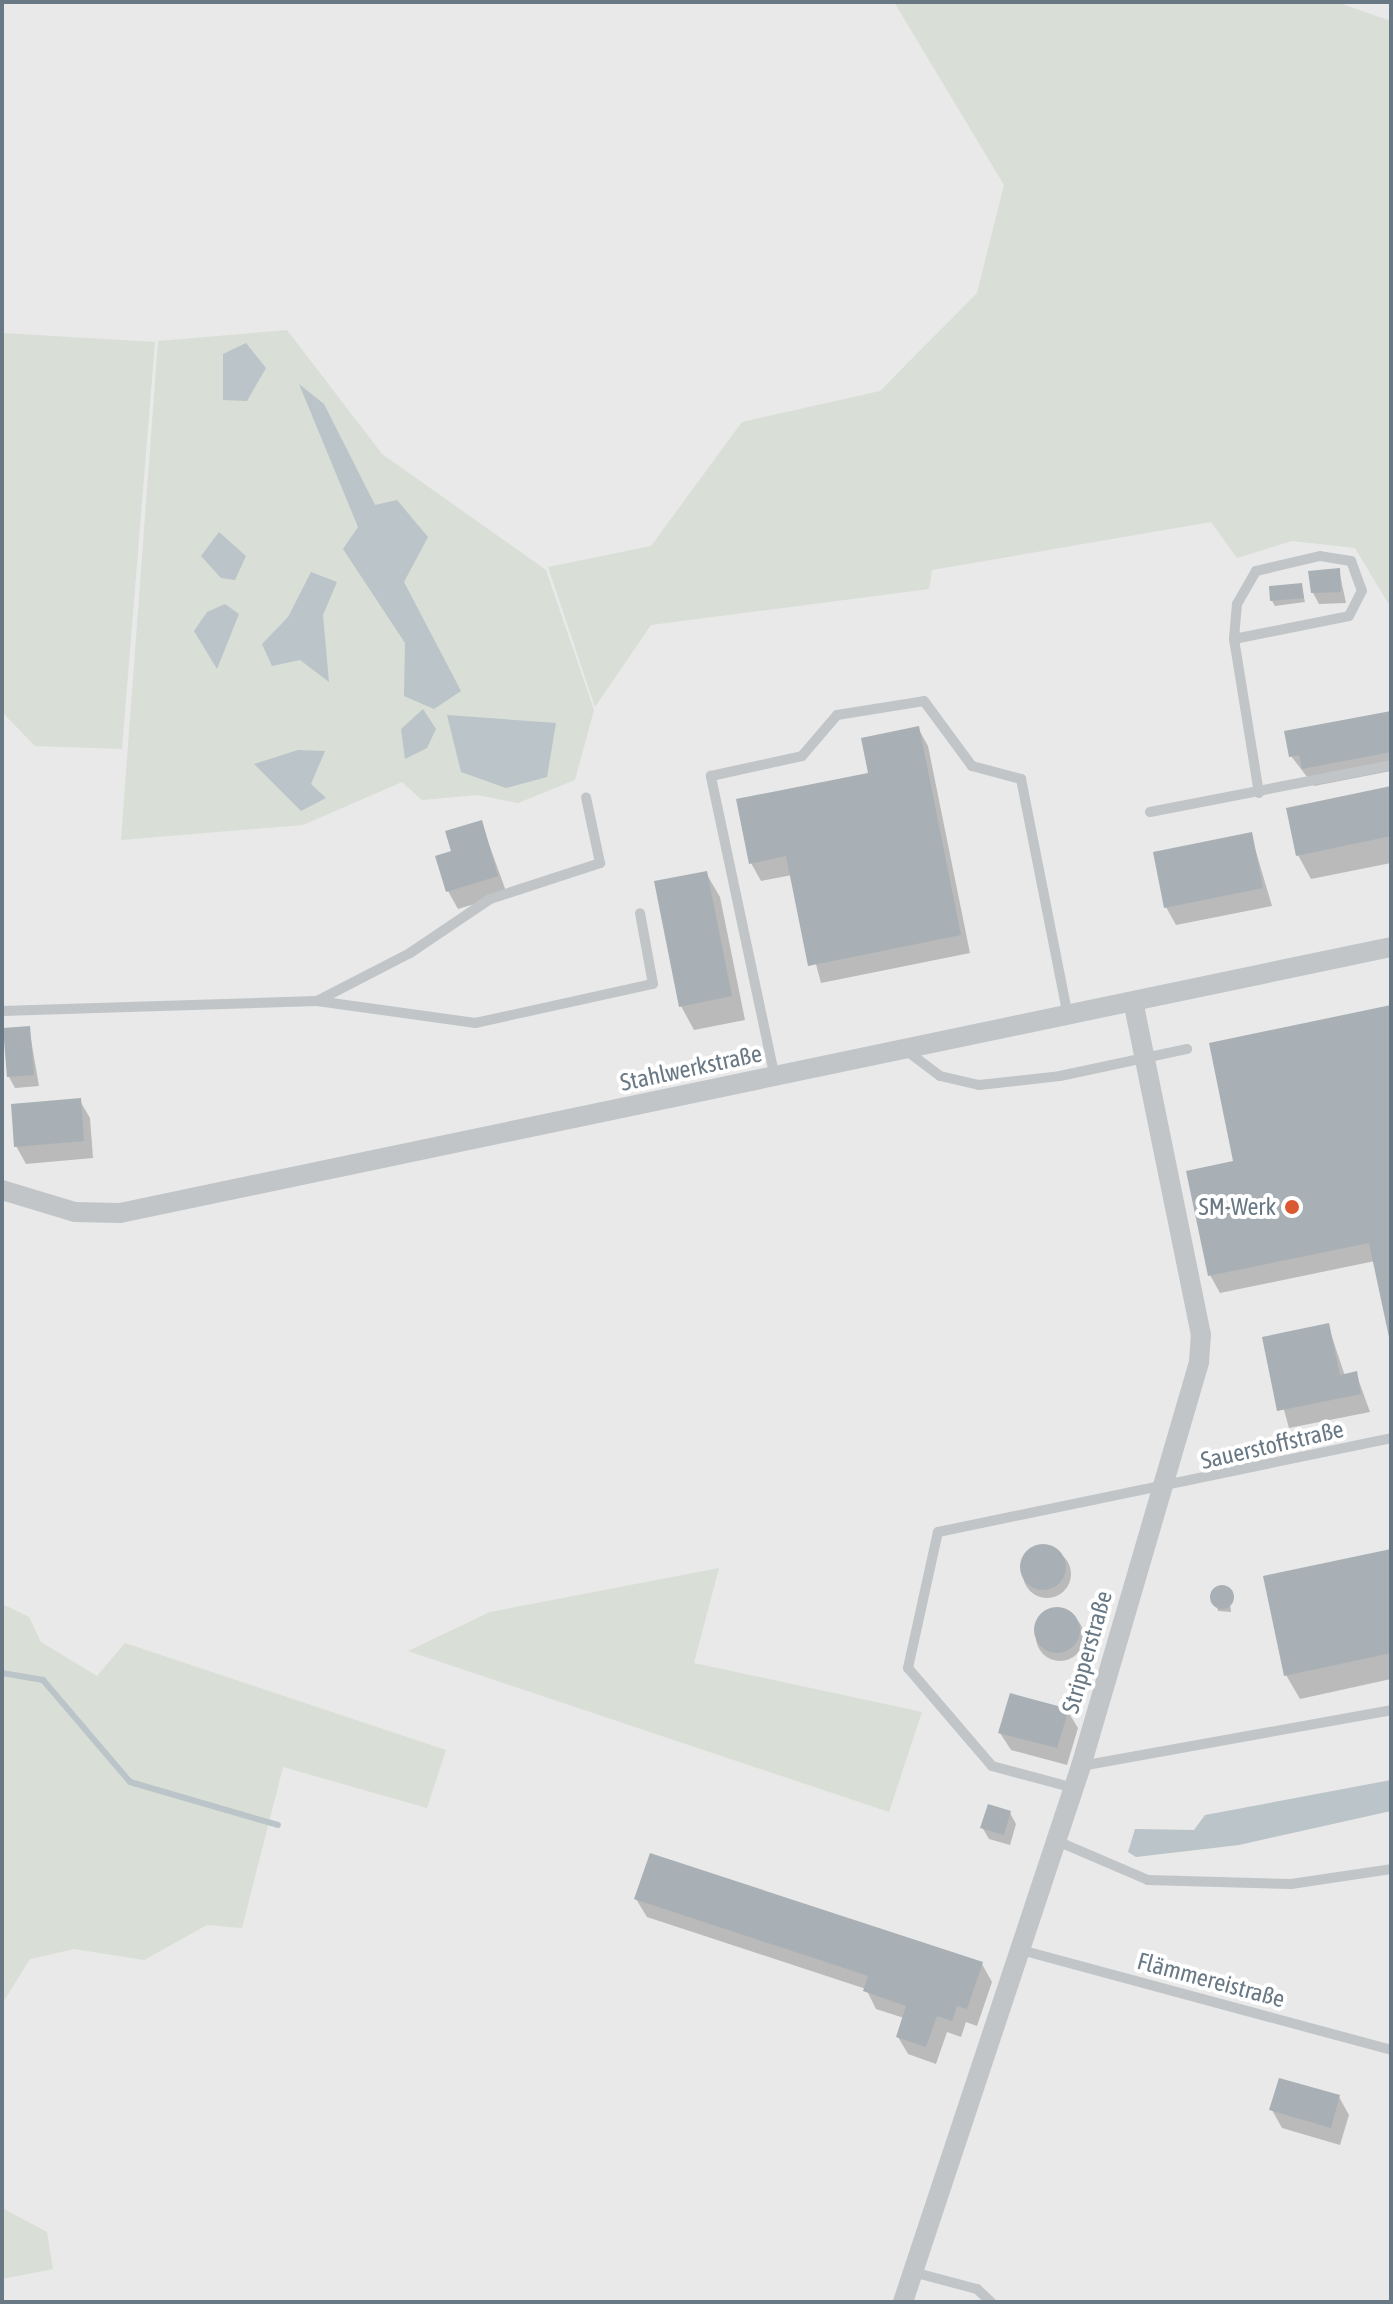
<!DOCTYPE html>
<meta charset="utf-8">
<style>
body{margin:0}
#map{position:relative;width:1393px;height:2304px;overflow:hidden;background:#f8f8f5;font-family:"Asap Condensed",sans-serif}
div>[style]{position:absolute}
.built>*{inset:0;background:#e8e9e8}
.green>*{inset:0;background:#d9ded6}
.water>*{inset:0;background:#bac4c9}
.shadow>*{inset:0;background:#0003}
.round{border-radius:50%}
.stream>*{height:6px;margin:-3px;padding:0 3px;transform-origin:3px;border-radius:3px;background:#bac4c9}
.building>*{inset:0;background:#a8b0b5}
.lane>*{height:10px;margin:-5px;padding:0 5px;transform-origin:5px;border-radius:5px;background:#c1c5c8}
.street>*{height:20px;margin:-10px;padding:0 10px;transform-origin:10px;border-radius:10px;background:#c1c5c8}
.lane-bridge>*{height:10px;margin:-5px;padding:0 5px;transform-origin:5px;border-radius:5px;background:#c1c5c8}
.dots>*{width:22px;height:22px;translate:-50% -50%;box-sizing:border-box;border:4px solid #fff;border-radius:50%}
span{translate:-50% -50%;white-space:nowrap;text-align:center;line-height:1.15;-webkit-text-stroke:8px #fff;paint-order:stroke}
.street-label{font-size:24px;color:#687884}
.poi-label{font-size:24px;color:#687884}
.right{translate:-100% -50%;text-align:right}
.frame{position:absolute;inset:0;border:4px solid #687884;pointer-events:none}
</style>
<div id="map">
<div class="built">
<i style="clip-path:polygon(2px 2px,1391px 2px,1391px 2302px,2px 2302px)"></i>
</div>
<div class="green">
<i style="clip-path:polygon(894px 2px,1336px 2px,1391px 21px,1391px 608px,1355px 548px,1292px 541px,1237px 558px,1211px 522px,932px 570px,929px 589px,651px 625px,595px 707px,548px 567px,651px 546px,742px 422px,880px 391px,977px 293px,1004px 185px)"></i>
<i style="clip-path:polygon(287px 330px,382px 454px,546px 570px,594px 710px,575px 780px,518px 803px,477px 795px,422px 800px,402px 782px,303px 825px,121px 840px,158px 341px)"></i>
<i style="clip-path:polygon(2px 333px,155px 342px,122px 749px,35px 746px,2px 712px)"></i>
<i style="clip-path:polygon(719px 1568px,694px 1663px,922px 1712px,889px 1812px,408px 1651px,490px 1612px)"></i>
<i style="clip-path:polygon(2px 1604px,29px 1617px,41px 1642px,97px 1676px,125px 1643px,446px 1750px,427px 1808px,283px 1767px,242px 1928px,207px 1925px,144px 1960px,74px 1949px,30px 1959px,2px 2004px)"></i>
<i style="clip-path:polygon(2px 2208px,47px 2232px,53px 2269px,2px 2279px)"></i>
</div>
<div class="water">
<i style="clip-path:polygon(246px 343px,266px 368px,247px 401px,223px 400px,223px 354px)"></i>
<i style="clip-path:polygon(299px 384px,324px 404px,375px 505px,397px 500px,428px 537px,404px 582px,461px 691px,434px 709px,404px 696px,405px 643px,343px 549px,358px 527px)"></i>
<i style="clip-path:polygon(219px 532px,246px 556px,235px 580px,221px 578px,201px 556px)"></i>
<i style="clip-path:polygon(311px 572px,337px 582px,323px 615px,329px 682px,300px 660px,272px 666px,262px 644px,288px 617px)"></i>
<i style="clip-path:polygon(225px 604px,239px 614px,217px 669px,194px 631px,207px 612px)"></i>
<i style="clip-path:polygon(423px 709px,436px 729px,427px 748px,405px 759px,401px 729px)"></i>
<i style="clip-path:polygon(447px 715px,556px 723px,547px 777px,506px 788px,461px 772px)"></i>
<i style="clip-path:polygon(298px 750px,325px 751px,311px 784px,326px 798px,301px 811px,254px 764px)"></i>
<i style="clip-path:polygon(1391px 1780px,1391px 1811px,1239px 1845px,1136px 1857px,1128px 1852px,1135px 1829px,1194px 1830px,1205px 1815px)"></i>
</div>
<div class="shadow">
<i style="clip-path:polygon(1339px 570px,1346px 603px,1319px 604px,1313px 593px)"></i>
<i style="clip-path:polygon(1301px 585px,1305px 602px,1275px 606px,1272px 601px)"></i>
<i style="clip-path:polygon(1391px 713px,1391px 771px,1314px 786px,1291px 756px)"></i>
<i style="clip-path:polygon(918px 728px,928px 746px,970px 953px,821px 983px,792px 875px,761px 881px,751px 863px,871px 774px)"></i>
<i style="clip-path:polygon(1391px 788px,1391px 863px,1311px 879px,1298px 855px)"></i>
<i style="clip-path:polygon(481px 822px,507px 894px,458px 909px,448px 891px,454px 853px)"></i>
<i style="clip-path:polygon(1251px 835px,1272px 906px,1176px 925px,1166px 907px)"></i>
<i style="clip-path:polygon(706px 873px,720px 897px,745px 1020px,694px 1030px,681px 1006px)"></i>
<i style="clip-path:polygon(1391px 1007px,1391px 1339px,1375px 1261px,1220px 1293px,1210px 1275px,1236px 1163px)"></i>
<i style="clip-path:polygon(29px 1028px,39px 1086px,15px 1088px,9px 1077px)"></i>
<i style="clip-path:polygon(80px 1101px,90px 1118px,93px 1158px,26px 1164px,16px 1146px)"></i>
<i style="clip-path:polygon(1328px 1325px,1345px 1376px,1356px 1373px,1370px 1412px,1289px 1428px,1264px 1338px)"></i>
<i class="round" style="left:1023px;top:1550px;width:48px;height:48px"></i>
<i style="clip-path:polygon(1391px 1551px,1391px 1679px,1300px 1699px,1286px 1675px)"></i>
<i style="clip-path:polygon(1229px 1591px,1231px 1612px,1218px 1611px,1214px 1592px)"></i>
<i class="round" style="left:1036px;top:1613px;width:48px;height:48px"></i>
<i style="clip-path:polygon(1067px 1710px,1078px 1728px,1067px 1765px,1011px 1750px,1000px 1733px)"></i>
<i style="clip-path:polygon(1010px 1813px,1016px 1824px,1010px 1845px,989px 1839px,982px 1827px)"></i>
<i style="clip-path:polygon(636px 1899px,982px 1964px,992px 1982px,977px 2026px,966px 2022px,961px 2037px,947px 2032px,936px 2064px,908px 2054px,898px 2037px,904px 2018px,876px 2009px,866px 1989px,647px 1917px)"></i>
<i style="clip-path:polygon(1339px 2097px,1349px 2115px,1340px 2145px,1282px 2128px,1272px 2110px)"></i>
</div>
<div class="stream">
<i style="left:2px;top:1673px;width:42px;rotate:9.7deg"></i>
<i style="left:43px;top:1680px;width:134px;rotate:49.5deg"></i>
<i style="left:130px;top:1782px;width:154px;rotate:16.2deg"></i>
</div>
<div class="building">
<i style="clip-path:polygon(1340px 568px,1341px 592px,1311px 593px,1308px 571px)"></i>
<i style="clip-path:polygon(1302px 583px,1304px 598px,1270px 601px,1269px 586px)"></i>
<i style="clip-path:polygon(1391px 711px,1391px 752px,1302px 769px,1299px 755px,1289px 757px,1284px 731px)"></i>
<i style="clip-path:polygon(919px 726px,961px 935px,808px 966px,786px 856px,749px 864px,736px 799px,868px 773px,861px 738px)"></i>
<i style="clip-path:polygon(1391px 786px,1391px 836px,1296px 856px,1286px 808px)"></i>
<i style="clip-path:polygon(482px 820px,498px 876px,446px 892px,435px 856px,451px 851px,445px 831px)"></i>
<i style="clip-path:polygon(1252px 832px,1263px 888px,1164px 908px,1153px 852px)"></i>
<i style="clip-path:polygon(707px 871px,732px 996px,679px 1007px,654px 881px)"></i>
<i style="clip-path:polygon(1391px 1005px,1391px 1342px,1390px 1342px,1369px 1243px,1208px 1276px,1186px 1171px,1233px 1161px,1209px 1043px)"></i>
<i style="clip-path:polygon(30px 1026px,34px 1075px,7px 1077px,3px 1028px)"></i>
<i style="clip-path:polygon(81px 1098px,84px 1141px,14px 1147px,11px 1104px)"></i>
<i style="clip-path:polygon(1329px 1323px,1340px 1375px,1357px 1371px,1361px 1394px,1277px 1411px,1262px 1337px)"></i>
<i class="round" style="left:1020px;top:1544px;width:46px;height:46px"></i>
<i style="clip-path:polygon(1391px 1549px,1391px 1653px,1284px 1676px,1263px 1576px)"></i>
<i class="round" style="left:1210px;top:1585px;width:24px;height:24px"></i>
<i class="round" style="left:1034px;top:1607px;width:46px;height:46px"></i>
<i style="clip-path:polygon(1010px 1693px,1069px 1709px,1057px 1748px,998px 1733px)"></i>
<i style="clip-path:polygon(988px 1804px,1011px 1811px,1004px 1835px,980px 1828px)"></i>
<i style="clip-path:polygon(650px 1853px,983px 1962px,967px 2009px,957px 2006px,952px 2021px,937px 2016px,926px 2047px,896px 2037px,906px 2006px,863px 1991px,868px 1976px,634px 1899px)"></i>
<i style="clip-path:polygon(1279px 2078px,1340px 2095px,1331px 2128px,1269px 2110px)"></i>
</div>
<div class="lane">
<i style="left:1234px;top:639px;width:117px;rotate:-11.3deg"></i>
<i style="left:1349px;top:616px;width:28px;rotate:-63deg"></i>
<i style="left:1362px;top:591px;width:32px;rotate:-110deg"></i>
<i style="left:1351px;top:561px;width:31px;rotate:-171deg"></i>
<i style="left:1320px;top:556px;width:66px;rotate:166.8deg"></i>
<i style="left:1256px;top:571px;width:38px;rotate:120deg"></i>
<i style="left:1237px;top:604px;width:35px;rotate:95deg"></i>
<i style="left:1234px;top:639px;width:156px;rotate:80.8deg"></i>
<i style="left:1150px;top:812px;width:246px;rotate:-11deg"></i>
<i style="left:317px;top:1001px;width:160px;rotate:7.9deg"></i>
<i style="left:475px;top:1023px;width:182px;rotate:-12.4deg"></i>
<i style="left:653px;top:984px;width:72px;rotate:-100.4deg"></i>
<i style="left:2px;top:1011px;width:315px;rotate:-1.8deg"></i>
<i style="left:317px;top:1001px;width:105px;rotate:-27.3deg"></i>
<i style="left:410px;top:953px;width:97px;rotate:-34deg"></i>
<i style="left:490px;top:899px;width:116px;rotate:-18.1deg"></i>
<i style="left:600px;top:863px;width:67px;rotate:-102deg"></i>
<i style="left:907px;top:1051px;width:41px;rotate:37.1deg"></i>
<i style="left:940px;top:1076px;width:40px;rotate:13deg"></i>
<i style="left:979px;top:1085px;width:81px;rotate:-6.3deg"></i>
<i style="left:775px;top:1078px;width:309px;rotate:-102deg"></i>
<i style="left:711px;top:776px;width:93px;rotate:-12.4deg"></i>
<i style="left:802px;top:756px;width:54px;rotate:-49.5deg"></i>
<i style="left:837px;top:715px;width:88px;rotate:-9.1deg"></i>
<i style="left:924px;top:701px;width:81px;rotate:53.6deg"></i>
<i style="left:972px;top:766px;width:51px;rotate:14.9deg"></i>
<i style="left:1021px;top:779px;width:242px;rotate:78.8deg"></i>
<i style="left:1081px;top:1766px;width:315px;rotate:-10.2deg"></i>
<i style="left:1074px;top:1788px;width:85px;rotate:-165deg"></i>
<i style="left:992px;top:1766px;width:129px;rotate:-130.6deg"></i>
<i style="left:908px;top:1668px;width:139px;rotate:-77.6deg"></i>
<i style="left:938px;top:1532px;width:463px;rotate:-11.7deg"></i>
<i style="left:1057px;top:1841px;width:99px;rotate:23.2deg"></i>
<i style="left:1148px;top:1880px;width:143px;rotate:1.6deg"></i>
<i style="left:1291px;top:1884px;width:101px;rotate:-8.5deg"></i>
<i style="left:1021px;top:1950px;width:383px;rotate:15.1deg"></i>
<i style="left:913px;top:2272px;width:66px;rotate:14.9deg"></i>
<i style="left:977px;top:2289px;width:19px;rotate:43deg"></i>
</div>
<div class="street">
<i style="left:2px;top:1190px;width:76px;rotate:16.8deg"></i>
<i style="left:75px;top:1212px;width:45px;rotate:1.3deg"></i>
<i style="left:120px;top:1213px;width:1299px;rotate:-11.82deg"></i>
<i style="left:903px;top:2302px;width:565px;rotate:-71.63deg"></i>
<i style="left:1081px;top:1766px;width:421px;rotate:-73.7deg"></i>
<i style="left:1199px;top:1362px;width:27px;rotate:-86deg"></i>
<i style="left:1201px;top:1335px;width:340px;rotate:-101.5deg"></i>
</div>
<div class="lane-bridge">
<i style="left:1060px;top:1076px;width:130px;rotate:-12deg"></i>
</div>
<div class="dots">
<i style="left:1292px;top:1207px;background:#db5932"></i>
</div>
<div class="street-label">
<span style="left:691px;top:1068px;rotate:-12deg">Stahlwerkstraße</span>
<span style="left:1272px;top:1445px;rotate:-13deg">Sauerstoffstraße</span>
<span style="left:1087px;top:1652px;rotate:-74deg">Stripperstraße</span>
<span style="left:1211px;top:1980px;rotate:15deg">Flämmereistraße</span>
</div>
<div class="poi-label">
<span class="right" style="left:1276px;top:1207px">SM-Werk</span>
</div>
<div class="frame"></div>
</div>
